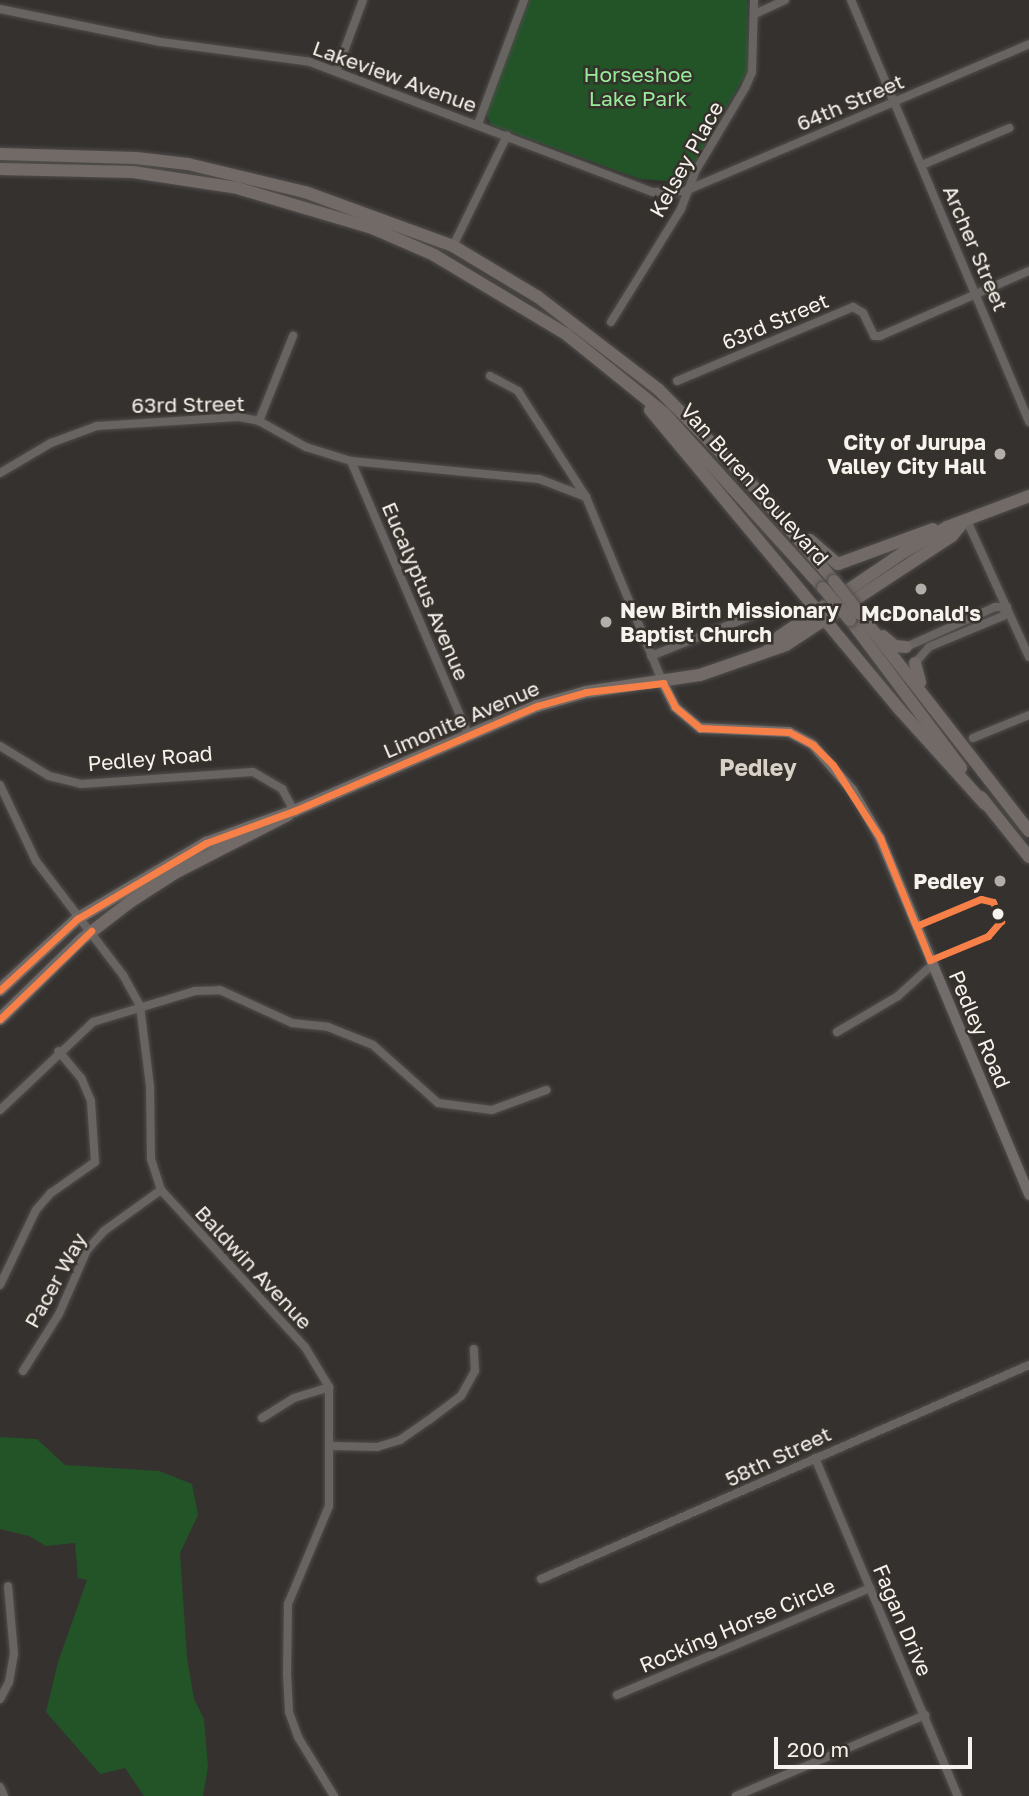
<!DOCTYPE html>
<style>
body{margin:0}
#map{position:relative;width:1029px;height:1796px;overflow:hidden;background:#34312f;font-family:"Golos Text",sans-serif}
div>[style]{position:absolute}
.green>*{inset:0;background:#225428}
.roads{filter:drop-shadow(0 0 2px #504d4b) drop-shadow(0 0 2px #504d4b)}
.street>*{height:8px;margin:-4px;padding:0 4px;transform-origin:4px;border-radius:4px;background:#676462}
.secondary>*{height:10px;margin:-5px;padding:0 5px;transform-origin:5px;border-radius:5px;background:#726c6a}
.primary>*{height:12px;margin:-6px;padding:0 6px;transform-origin:6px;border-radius:6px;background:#726a67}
.bridges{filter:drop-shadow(0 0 2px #504d4b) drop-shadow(0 0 2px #504d4b)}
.primary-bridge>*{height:12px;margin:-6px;padding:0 6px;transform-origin:6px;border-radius:6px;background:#726a67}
.bus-1>*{height:7px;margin:-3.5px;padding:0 3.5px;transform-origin:3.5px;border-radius:3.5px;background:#f78048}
.dots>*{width:19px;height:19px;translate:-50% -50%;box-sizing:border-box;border:4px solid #37312c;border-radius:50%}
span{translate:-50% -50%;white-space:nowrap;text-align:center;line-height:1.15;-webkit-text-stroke:5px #37312c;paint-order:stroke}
.park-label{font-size:21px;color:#95ed9b}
.street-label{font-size:21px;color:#f6f2ee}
.poi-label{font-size:21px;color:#f6f2ee;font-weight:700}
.right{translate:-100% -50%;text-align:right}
.left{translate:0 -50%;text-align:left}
.neighbourhood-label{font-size:23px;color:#d8d1c9;font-weight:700}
.scale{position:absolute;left:774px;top:1737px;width:198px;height:32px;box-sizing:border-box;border:4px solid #f6f2ee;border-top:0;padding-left:9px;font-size:21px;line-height:24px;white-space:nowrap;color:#f6f2ee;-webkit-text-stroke:5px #37312c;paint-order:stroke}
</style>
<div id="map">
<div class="green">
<i style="clip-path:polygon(529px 0,747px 0,748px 70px,684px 182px,640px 179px,491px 125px,485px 112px)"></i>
<i style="clip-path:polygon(0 1437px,37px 1439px,65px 1465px,159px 1471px,192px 1484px,198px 1515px,180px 1553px,187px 1658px,194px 1699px,204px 1719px,208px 1767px,203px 1796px,144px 1796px,125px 1768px,100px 1774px,46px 1712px,58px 1662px,87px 1580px,78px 1578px,75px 1543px,46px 1546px,29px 1536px,0 1529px)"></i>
</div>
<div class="roads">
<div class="street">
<i style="left:851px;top:0;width:458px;rotate:67.1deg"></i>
<i style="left:0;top:9px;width:164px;rotate:11.6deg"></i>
<i style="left:161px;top:42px;width:150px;rotate:7.6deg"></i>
<i style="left:310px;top:62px;width:367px;rotate:20.8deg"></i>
<i style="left:653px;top:192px;width:32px;rotate:-2deg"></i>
<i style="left:685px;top:191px;width:374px;rotate:-23.1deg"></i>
<i style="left:755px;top:14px;width:33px;rotate:-25deg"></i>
<i style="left:337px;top:70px;width:75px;rotate:-69.6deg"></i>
<i style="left:478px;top:124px;width:132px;rotate:-69.6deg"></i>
<i style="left:922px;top:165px;width:95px;rotate:-23deg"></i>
<i style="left:453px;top:246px;width:123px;rotate:-63.9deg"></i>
<i style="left:611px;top:322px;width:133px;rotate:-58.2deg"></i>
<i style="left:681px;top:209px;width:40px;rotate:-69deg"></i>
<i style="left:695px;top:172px;width:98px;rotate:-59.2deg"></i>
<i style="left:745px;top:88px;width:17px;rotate:-66deg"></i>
<i style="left:752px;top:72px;width:72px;rotate:-88.4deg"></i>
<i style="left:490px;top:376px;width:32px;rotate:28deg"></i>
<i style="left:518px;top:391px;width:126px;rotate:57.3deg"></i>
<i style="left:586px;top:497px;width:201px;rotate:67.5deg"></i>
<i style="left:677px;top:381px;width:191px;rotate:-22.8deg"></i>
<i style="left:853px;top:307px;width:12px;rotate:31deg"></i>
<i style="left:863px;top:313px;width:25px;rotate:64deg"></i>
<i style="left:874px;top:336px;width:6px"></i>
<i style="left:880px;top:336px;width:163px;rotate:-23.6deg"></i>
<i style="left:259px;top:421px;width:92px;rotate:-68.2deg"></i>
<i style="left:351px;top:461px;width:299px;rotate:66.8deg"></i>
<i style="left:0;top:473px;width:59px;rotate:-30.5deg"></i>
<i style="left:51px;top:443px;width:49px;rotate:-20.3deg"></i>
<i style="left:97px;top:426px;width:142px;rotate:-3.6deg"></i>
<i style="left:239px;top:417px;width:20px;rotate:11deg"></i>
<i style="left:259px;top:421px;width:54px;rotate:29deg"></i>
<i style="left:306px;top:447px;width:47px;rotate:17.3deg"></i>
<i style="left:351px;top:461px;width:189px;rotate:5.5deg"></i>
<i style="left:539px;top:479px;width:50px;rotate:21deg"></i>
<i style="left:968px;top:523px;width:147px;rotate:65.5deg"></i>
<i style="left:906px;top:647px;width:98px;rotate:-24.2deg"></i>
<i style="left:995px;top:607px;width:12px"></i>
<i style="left:1007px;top:607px;width:10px;rotate:114deg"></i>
<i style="left:1003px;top:616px;width:80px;rotate:157.3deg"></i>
<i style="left:929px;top:647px;width:21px;rotate:131deg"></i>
<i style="left:651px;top:656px;width:118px;rotate:-21.8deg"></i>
<i style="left:973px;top:738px;width:61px;rotate:-22.3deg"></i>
<i style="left:0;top:746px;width:57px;rotate:31.5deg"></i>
<i style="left:49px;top:776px;width:33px;rotate:14deg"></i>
<i style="left:81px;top:784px;width:172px;rotate:-4deg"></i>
<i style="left:253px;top:772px;width:34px;rotate:30deg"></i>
<i style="left:282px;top:789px;width:25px;rotate:61deg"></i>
<i style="left:0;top:785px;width:84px;rotate:64.7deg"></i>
<i style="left:36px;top:861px;width:143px;rotate:52.7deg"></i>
<i style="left:123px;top:975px;width:35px;rotate:61deg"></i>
<i style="left:140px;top:1006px;width:81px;rotate:82.9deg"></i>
<i style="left:150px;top:1086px;width:73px;rotate:89.2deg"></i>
<i style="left:151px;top:1159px;width:33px;rotate:72deg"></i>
<i style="left:161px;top:1190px;width:213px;rotate:47.5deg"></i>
<i style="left:305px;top:1347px;width:47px;rotate:59deg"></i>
<i style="left:329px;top:1387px;width:119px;rotate:90deg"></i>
<i style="left:329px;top:1506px;width:106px;rotate:112.7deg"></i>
<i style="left:288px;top:1604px;width:69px;rotate:90.8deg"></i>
<i style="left:287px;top:1673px;width:39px;rotate:87deg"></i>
<i style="left:289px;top:1712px;width:27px;rotate:70deg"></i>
<i style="left:298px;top:1737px;width:69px;rotate:58.6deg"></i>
<i style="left:837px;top:1032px;width:71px;rotate:-30.5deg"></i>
<i style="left:898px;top:996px;width:46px;rotate:-42.4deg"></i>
<i style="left:0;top:1110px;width:128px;rotate:-43.4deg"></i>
<i style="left:93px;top:1022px;width:107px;rotate:-16.9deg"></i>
<i style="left:195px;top:991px;width:25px;rotate:-2deg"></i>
<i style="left:220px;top:990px;width:79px;rotate:24.6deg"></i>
<i style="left:292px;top:1023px;width:36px;rotate:6deg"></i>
<i style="left:328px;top:1027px;width:48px;rotate:21.8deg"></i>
<i style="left:373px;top:1045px;width:87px;rotate:41.7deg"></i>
<i style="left:438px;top:1103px;width:54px;rotate:7.4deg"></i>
<i style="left:492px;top:1110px;width:58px;rotate:-20.3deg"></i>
<i style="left:0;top:1285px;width:83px;rotate:-64.4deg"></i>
<i style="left:36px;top:1210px;width:23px;rotate:-49deg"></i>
<i style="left:51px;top:1193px;width:54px;rotate:-35.2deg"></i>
<i style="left:95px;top:1162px;width:61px;rotate:-93.8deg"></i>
<i style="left:91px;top:1101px;width:25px;rotate:-113deg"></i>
<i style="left:81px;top:1078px;width:35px;rotate:-130deg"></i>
<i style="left:23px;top:1371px;width:67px;rotate:-57.7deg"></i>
<i style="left:59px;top:1314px;width:70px;rotate:-66.4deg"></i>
<i style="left:87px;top:1250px;width:25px;rotate:-48deg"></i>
<i style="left:104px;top:1231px;width:70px;rotate:-35.7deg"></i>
<i style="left:262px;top:1418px;width:38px;rotate:-32deg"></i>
<i style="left:294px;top:1398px;width:37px;rotate:-17deg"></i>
<i style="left:332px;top:1446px;width:45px;rotate:1.3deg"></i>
<i style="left:377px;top:1447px;width:24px;rotate:-17deg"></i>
<i style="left:400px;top:1440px;width:35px;rotate:-35deg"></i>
<i style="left:429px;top:1420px;width:40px;rotate:-37deg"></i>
<i style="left:461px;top:1396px;width:29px;rotate:-61deg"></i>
<i style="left:475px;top:1371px;width:22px;rotate:-93deg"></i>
<i style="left:815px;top:1458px;width:367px;rotate:67.1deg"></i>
<i style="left:541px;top:1579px;width:533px;rotate:-23.68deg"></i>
<i style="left:617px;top:1695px;width:275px;rotate:-22.9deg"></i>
<i style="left:0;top:1699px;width:19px;rotate:-62deg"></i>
<i style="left:9px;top:1682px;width:28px;rotate:-80deg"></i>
<i style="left:14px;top:1654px;width:68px;rotate:-95deg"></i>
<i style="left:0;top:1787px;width:10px;rotate:66deg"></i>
<i style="left:736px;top:1796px;width:206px;rotate:-23.2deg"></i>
</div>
<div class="secondary">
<i style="left:663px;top:683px;width:27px;rotate:63deg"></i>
<i style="left:675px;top:707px;width:33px;rotate:40deg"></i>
<i style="left:700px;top:728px;width:89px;rotate:2.6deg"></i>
<i style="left:789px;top:732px;width:27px;rotate:28deg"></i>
<i style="left:813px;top:745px;width:60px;rotate:49.1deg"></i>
<i style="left:852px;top:790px;width:56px;rotate:59.7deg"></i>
<i style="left:880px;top:838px;width:387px;rotate:67.3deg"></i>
</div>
<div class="primary">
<i style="left:0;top:154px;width:136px;rotate:1.7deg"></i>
<i style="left:136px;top:158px;width:52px;rotate:6.6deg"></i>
<i style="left:188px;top:164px;width:120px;rotate:13.5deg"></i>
<i style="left:305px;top:192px;width:158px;rotate:20deg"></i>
<i style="left:453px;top:246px;width:99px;rotate:31deg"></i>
<i style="left:538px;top:297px;width:151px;rotate:37.5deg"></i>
<i style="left:658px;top:389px;width:127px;rotate:45.3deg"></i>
<i style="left:747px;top:479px;width:134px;rotate:49.5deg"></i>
<i style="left:0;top:169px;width:133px;rotate:1.3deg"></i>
<i style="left:133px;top:172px;width:105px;rotate:8.7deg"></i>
<i style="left:237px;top:188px;width:141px;rotate:16.5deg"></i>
<i style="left:372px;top:228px;width:68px;rotate:23.5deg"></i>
<i style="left:434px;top:255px;width:154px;rotate:30.9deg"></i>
<i style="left:566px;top:334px;width:127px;rotate:38.9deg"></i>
<i style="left:665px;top:414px;width:235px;rotate:47.8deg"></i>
<i style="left:650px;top:410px;width:391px;rotate:50.2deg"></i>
<i style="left:900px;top:710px;width:127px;rotate:47.9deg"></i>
<i style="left:810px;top:540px;width:37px;rotate:41deg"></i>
<i style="left:838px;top:564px;width:101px;rotate:-20.2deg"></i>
<i style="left:860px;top:614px;width:275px;rotate:52.1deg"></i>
<i style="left:850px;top:620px;width:185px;rotate:53.1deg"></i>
<i style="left:883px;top:636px;width:16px;rotate:40deg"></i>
<i style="left:895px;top:646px;width:11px;rotate:5deg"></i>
<i style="left:769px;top:649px;width:17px;rotate:-50deg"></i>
<i style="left:780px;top:636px;width:150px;rotate:-34.1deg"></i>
<i style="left:904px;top:552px;width:50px;rotate:-30.2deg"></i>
<i style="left:947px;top:527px;width:88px;rotate:-20.7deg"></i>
<i style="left:915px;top:663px;width:20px;rotate:75deg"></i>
<i style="left:981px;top:797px;width:77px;rotate:51.3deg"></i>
<i style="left:0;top:990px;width:105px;rotate:-42.7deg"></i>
<i style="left:77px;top:919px;width:150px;rotate:-30.5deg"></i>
<i style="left:206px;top:843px;width:94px;rotate:-20deg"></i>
<i style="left:294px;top:811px;width:265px;rotate:-23.4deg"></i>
<i style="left:537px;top:706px;width:51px;rotate:-15.9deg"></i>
<i style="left:586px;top:692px;width:115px;rotate:-8.5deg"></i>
<i style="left:700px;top:675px;width:91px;rotate:-19.2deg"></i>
<i style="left:786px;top:645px;width:199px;rotate:-33.3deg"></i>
<i style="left:952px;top:536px;width:14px;rotate:-51deg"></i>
<i style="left:0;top:1019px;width:115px;rotate:-44.3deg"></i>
<i style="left:82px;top:939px;width:61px;rotate:-37.6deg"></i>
<i style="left:130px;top:902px;width:54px;rotate:-32.8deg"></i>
<i style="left:175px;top:873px;width:127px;rotate:-27.2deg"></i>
</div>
</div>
<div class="bridges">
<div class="primary-bridge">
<i style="left:834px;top:581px;width:42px;rotate:51.8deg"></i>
<i style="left:823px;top:588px;width:42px;rotate:49.8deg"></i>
</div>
</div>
<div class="bus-1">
<i style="left:981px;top:899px;width:12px;rotate:14deg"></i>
<i style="left:993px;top:902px;width:21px;rotate:67deg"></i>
<i style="left:1001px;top:921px;width:20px;rotate:131deg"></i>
<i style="left:988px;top:936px;width:63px;rotate:157.5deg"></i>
<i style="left:930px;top:960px;width:37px;rotate:-112deg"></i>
<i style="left:916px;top:926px;width:70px;rotate:-22.6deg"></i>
<i style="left:0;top:990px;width:105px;rotate:-42.7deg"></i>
<i style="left:77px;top:919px;width:150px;rotate:-30.5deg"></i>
<i style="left:206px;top:843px;width:94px;rotate:-20deg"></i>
<i style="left:294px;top:811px;width:265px;rotate:-23.4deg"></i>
<i style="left:537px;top:706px;width:51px;rotate:-15.9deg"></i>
<i style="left:586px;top:692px;width:78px;rotate:-6.7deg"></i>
<i style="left:663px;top:683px;width:27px;rotate:63deg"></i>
<i style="left:675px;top:707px;width:33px;rotate:40deg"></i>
<i style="left:700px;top:728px;width:89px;rotate:2.6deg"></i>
<i style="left:789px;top:732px;width:27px;rotate:28deg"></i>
<i style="left:813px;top:745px;width:28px;rotate:45deg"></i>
<i style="left:833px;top:765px;width:87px;rotate:57.2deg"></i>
<i style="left:880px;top:838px;width:95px;rotate:67.8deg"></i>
<i style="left:0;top:1019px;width:127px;rotate:-44deg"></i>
</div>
<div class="dots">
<i style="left:1000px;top:454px;background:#b2aeab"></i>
<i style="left:921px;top:589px;background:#b2aeab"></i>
<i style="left:606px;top:622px;background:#b2aeab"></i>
<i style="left:1000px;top:881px;background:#b2aeab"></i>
<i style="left:998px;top:914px;background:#f6f2ee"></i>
</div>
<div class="park-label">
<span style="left:638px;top:86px">Horseshoe<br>Lake Park</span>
</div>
<div class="street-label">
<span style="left:395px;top:76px;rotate:20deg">Lakeview Avenue</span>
<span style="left:850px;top:102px;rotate:-23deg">64th Street</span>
<span style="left:686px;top:159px;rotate:-61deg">Kelsey Place</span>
<span style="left:976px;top:248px;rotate:67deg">Archer Street</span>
<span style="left:775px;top:321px;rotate:-23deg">63rd Street</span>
<span style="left:188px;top:404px;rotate:-1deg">63rd Street</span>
<span style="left:755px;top:484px;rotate:48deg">Van Buren Boulevard</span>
<span style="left:426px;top:591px;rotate:67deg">Eucalyptus Avenue</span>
<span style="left:461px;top:719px;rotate:-23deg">Limonite Avenue</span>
<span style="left:150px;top:758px;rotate:-5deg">Pedley Road</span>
<span style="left:980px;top:1029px;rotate:67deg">Pedley Road</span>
<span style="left:254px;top:1267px;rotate:47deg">Baldwin Avenue</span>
<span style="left:55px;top:1280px;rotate:-61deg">Pacer Way</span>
<span style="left:778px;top:1456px;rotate:-25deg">58th Street</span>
<span style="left:903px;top:1620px;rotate:67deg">Fagan Drive</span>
<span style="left:737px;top:1625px;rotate:-23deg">Rocking Horse Circle</span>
</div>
<div class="poi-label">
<span class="right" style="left:986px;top:454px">City of Jurupa<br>Valley City Hall</span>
<span class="left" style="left:620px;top:622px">New Birth Missionary<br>Baptist Church</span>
<span style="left:921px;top:613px">McDonald's</span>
<span class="right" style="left:984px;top:881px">Pedley</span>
</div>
<div class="neighbourhood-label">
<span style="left:758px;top:767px">Pedley</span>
</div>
<div class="scale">200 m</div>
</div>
